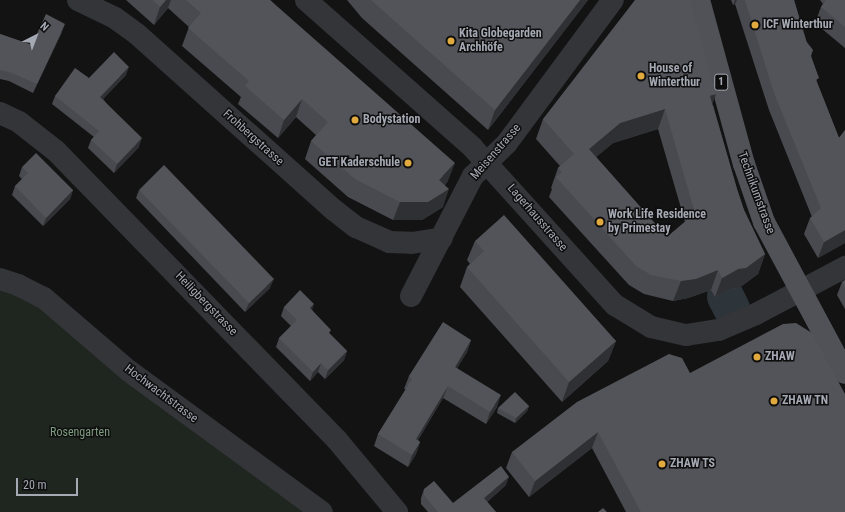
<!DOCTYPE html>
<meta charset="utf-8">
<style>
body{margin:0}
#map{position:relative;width:845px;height:512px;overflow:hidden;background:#131314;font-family:"Roboto Condensed",sans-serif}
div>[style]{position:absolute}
.green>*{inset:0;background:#1f2620}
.river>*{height:37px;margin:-18.5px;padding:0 18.5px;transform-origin:18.5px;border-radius:18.5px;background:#2d353b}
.minor>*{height:22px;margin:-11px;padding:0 11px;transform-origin:11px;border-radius:11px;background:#343539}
.major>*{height:22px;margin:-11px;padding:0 11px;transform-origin:11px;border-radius:11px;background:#505257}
.wall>*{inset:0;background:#494a4f}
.shaded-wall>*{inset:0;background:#2f3033}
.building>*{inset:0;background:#535459}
.dots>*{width:11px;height:11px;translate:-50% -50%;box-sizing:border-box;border:2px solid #0e0e0f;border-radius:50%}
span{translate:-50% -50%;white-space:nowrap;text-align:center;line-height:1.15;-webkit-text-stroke:3px #0e0e0f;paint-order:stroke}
.shield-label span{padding:1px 3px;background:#0e0e0f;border:1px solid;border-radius:3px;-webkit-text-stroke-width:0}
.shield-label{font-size:11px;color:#a5a9b3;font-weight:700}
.poi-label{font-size:12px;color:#a5a9b3;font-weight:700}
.left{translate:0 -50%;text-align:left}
.right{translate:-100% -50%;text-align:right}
.street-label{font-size:12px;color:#a5a9b3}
.park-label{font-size:12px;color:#7e9d80}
.north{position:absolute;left:16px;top:16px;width:40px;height:40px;-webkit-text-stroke:3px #0e0e0f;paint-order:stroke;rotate:42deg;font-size:11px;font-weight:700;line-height:16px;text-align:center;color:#a5a9b3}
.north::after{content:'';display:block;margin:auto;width:14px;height:18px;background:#a5a9b3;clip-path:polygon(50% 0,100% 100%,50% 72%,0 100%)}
.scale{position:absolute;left:16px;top:478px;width:62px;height:18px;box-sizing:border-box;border:2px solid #a5a9b3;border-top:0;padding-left:5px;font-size:12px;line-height:14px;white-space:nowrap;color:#a5a9b3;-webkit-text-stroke:3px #0e0e0f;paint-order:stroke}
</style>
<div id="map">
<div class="green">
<i style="clip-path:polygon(0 279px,322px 512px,0 512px)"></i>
</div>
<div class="river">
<i style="left:725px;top:296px;width:13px;rotate:63deg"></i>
</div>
<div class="minor">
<i style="left:78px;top:0;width:41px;rotate:25.9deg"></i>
<i style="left:115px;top:18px;width:27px;rotate:36deg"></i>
<i style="left:137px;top:34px;width:264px;rotate:41.8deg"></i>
<i style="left:334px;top:210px;width:28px;rotate:38deg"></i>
<i style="left:356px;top:227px;width:36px;rotate:24deg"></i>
<i style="left:389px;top:242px;width:23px;rotate:2deg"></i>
<i style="left:412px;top:243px;width:30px;rotate:-9deg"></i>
<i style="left:306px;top:0;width:222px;rotate:41.5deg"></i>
<i style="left:472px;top:147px;width:213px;rotate:47.9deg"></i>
<i style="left:615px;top:305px;width:42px;rotate:31.4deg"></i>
<i style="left:651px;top:327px;width:36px;rotate:13deg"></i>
<i style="left:686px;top:335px;width:33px;rotate:-9deg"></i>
<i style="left:719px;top:330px;width:40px;rotate:-23.4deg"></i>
<i style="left:756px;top:314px;width:101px;rotate:-27.8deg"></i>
<i style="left:0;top:113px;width:21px;rotate:25deg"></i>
<i style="left:19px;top:122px;width:47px;rotate:38.1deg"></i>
<i style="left:56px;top:151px;width:403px;rotate:45.8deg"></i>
<i style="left:337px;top:440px;width:94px;rotate:50.2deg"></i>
<i style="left:0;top:279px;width:19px;rotate:18deg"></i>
<i style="left:18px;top:285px;width:29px;rotate:27deg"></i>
<i style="left:44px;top:298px;width:112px;rotate:40.7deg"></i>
<i style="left:129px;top:371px;width:239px;rotate:36.2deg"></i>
<i style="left:411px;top:296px;width:135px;rotate:-62.7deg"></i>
<i style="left:473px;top:176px;width:47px;rotate:-44.1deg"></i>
<i style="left:507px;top:143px;width:178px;rotate:-53.5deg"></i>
</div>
<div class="major">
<i style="left:699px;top:0;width:170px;rotate:74.7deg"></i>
<i style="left:744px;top:164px;width:61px;rotate:71deg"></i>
<i style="left:764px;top:222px;width:171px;rotate:61.8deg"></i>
</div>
<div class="wall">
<i style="clip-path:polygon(126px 0,270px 0,448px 181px,445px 185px,443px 207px,422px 220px,393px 220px,348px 197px,305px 159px,311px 141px,316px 135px,296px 117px,278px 138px,238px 104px,241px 97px,182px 46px,189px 27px,168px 8px,154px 25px)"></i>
<i style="clip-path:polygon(347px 0,588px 0,488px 130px,362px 18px)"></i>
<i style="clip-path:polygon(731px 0,794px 0,811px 56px,817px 82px,839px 138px,845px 130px,845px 243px,818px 258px,804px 234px,810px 218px,812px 217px,769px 110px,735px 4px,733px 5px)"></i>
<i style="clip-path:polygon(820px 0,845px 0,845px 48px,815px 23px,821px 7px,823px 4px)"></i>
<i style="clip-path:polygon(62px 32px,33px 93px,9px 81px,0 79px,0 34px,32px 45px)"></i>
<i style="clip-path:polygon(126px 75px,103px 99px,139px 147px,114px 173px,88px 148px,91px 140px,94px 137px,52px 104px,55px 96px,89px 78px)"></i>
<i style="clip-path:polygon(evenodd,713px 105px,737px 189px,744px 210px,765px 254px,758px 274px,739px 288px,730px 289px,715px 297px,711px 290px,688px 298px,673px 301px,644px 294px,629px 285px,549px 197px,552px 189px,551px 188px,558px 168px,560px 166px,536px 139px,543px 119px,713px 105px,658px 129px,685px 222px,667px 237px,596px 157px,613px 143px,658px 129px)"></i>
<i style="clip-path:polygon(22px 167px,73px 190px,70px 199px,43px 226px,12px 195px,15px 186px,22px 179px,19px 176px)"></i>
<i style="clip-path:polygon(139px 190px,270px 288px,245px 312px,136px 198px)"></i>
<i style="clip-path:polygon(475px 241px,616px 341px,608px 361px,562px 402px,460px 287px,467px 267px,470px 264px,467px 260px)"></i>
<i style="clip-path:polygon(845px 280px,845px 309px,837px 295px,842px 282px)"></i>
<i style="clip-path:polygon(284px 307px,312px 310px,330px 334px,347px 351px,344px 360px,325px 379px,318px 372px,310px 381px,276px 347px,279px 338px,291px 326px,281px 316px)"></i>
<i style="clip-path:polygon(471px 340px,467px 352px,457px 368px,497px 407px,486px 424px,443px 398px,418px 440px,420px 442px,416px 454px,408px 467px,374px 446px,378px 434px,406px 389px,404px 389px,409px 376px)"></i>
<i style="clip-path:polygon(690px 373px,845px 512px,626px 512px,592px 448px,529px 497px,506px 468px,512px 452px)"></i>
<i style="clip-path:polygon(529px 406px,527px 411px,515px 423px,497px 413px,498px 408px)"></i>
<i style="clip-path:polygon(506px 485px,487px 502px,496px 512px,428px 512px,421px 504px,421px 498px,424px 489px,453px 503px)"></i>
</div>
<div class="shaded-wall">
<i style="clip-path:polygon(166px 0,171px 0,168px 8px,154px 25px,160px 7px)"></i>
<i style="clip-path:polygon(580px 0,588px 0,488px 130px,495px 110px)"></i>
<i style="clip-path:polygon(735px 0,737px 0,735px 4px,733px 5px)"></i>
<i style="clip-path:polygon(65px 24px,62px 32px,33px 93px,37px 84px)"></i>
<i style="clip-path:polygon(129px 67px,126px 75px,97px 105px,100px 97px)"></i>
<i style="clip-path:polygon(716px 94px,709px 114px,710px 96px)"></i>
<i style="clip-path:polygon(302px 99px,296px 117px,278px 138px,284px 120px)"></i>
<i style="clip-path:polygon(665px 109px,658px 129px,613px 143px,582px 169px,589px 149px,620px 123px)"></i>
<i style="clip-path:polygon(142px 138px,139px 147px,114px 173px,117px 164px)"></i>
<i style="clip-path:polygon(455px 163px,448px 181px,433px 198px,439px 180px)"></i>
<i style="clip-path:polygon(449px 189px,443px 207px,422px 220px,393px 220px,400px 202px)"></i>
<i style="clip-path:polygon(73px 190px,70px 199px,43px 226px,46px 218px)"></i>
<i style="clip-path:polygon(845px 230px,845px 243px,818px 258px,824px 242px)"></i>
<i style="clip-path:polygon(765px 254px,758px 274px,739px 288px,730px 289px,715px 297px,722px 278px)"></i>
<i style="clip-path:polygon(718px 270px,711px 290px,688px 298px,673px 301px,681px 281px)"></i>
<i style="clip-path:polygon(274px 279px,270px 288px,245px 312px,249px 303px)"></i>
<i style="clip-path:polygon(314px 304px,311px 313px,310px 308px)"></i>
<i style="clip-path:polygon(471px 340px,467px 352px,450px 379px,455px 367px)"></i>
<i style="clip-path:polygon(616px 341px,608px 361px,562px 402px,569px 382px)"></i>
<i style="clip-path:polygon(347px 351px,344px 360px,325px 379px,328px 370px)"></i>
<i style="clip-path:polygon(321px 363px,318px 372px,310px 381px,313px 372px)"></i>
<i style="clip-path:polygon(448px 386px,443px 398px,411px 451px,416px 439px)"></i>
<i style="clip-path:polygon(501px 395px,497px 407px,486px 424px,490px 412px)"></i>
<i style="clip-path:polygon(529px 406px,527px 411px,515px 423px,516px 418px)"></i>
<i style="clip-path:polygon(598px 432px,592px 448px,529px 497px,535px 481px)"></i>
<i style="clip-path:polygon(420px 442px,416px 454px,408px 467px,412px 455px)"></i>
<i style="clip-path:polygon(509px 477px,506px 485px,481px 507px,484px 498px)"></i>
</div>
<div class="building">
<i style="clip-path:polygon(153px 0,166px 0,160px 7px)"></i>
<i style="clip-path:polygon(186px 0,270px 0,455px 163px,439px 180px,449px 189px,428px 202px,400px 202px,355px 179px,311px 141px,328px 122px,302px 99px,284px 120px,245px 86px,249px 81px,188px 28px,201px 13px)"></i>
<i style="clip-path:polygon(371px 0,580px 0,495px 110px)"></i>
<i style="clip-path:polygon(evenodd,635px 0,690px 0,716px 94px,710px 96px,737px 189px,744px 210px,765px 254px,746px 268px,738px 269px,722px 278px,718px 270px,696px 279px,681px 281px,651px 275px,636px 266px,556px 177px,562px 172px,558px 168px,574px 154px,543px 119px,635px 0,665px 109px,695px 213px,667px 237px,589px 149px,620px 123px,665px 109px)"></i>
<i style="clip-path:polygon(745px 0,794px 0,806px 41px,813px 50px,811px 56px,819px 78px,816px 80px,839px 138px,845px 130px,845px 230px,824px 242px,810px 218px,821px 208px,774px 93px)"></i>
<i style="clip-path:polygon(826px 0,845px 0,845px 27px,821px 7px)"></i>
<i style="clip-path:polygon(46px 14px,65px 24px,37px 84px,12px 73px,0 70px,0 34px,32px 45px)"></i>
<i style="clip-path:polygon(114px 52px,129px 67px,100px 97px,142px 138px,117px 164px,91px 140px,99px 131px,55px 96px,75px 68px,89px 78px)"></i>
<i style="clip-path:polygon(36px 153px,73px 190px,46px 218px,15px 186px,28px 173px,22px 167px)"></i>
<i style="clip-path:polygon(164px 165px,274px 279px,249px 303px,139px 190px)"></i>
<i style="clip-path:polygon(504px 215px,616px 341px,569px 382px,467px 267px,484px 251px,475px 241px)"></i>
<i style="clip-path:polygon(845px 280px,845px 288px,842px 282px)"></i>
<i style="clip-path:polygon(300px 290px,314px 304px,310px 308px,331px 330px,329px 333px,347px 351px,328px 370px,321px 363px,313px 372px,279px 338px,297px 320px,284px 307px)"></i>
<i style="clip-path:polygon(443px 322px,471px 340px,455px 367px,501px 395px,490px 412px,448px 386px,416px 439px,420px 442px,412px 455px,378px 434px,412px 379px,409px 376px)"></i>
<i style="clip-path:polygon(796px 323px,812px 333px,845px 394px,845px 512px,641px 512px,598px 432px,535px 481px,512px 452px,577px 402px,669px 354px,682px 358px,690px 373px,783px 324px)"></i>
<i style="clip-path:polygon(515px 392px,529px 406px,516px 418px,498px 408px)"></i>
<i style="clip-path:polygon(501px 466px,509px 477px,484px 498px,496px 512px,438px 512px,424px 495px,424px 489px,434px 481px,453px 503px)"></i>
<i style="clip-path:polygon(603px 508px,607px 512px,598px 512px)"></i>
</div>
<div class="dots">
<i style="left:755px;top:25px;background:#e1aa3e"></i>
<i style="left:451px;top:41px;background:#e1aa3e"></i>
<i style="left:641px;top:76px;background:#e1aa3e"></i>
<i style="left:355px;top:120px;background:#e1aa3e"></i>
<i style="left:408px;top:163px;background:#e1aa3e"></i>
<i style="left:600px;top:222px;background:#e1aa3e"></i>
<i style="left:757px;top:357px;background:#e1aa3e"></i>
<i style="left:774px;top:401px;background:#e1aa3e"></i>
<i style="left:662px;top:464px;background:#e1aa3e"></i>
</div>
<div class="shield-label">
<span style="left:721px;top:82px">1</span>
</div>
<div class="poi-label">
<span class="left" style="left:763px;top:25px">ICF Winterthur</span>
<span class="left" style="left:459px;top:41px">Kita Globegarden<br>Archhöfe</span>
<span class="left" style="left:649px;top:76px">House of<br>Winterthur</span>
<span class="left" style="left:363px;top:120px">Bodystation</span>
<span class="right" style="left:400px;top:163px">GET Kaderschule</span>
<span class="left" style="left:608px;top:222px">Work Life Residence<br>by Primestay</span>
<span class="left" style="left:765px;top:357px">ZHAW</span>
<span class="left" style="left:782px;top:401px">ZHAW TN</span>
<span class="left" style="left:670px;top:464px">ZHAW TS</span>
</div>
<div class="street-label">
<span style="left:253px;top:138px;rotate:42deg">Frohbergstrasse</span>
<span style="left:496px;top:152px;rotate:-49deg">Meisenstrasse</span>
<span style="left:756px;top:193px;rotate:70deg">Technikumstrasse</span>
<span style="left:537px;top:218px;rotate:49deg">Lagerhausstrasse</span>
<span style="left:206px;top:304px;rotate:46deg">Heiligbergstrasse</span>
<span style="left:161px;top:394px;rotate:37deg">Hochwachtstrasse</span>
</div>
<div class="park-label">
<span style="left:80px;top:433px">Rosengarten</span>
</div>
<div class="north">N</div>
<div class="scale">20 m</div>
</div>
